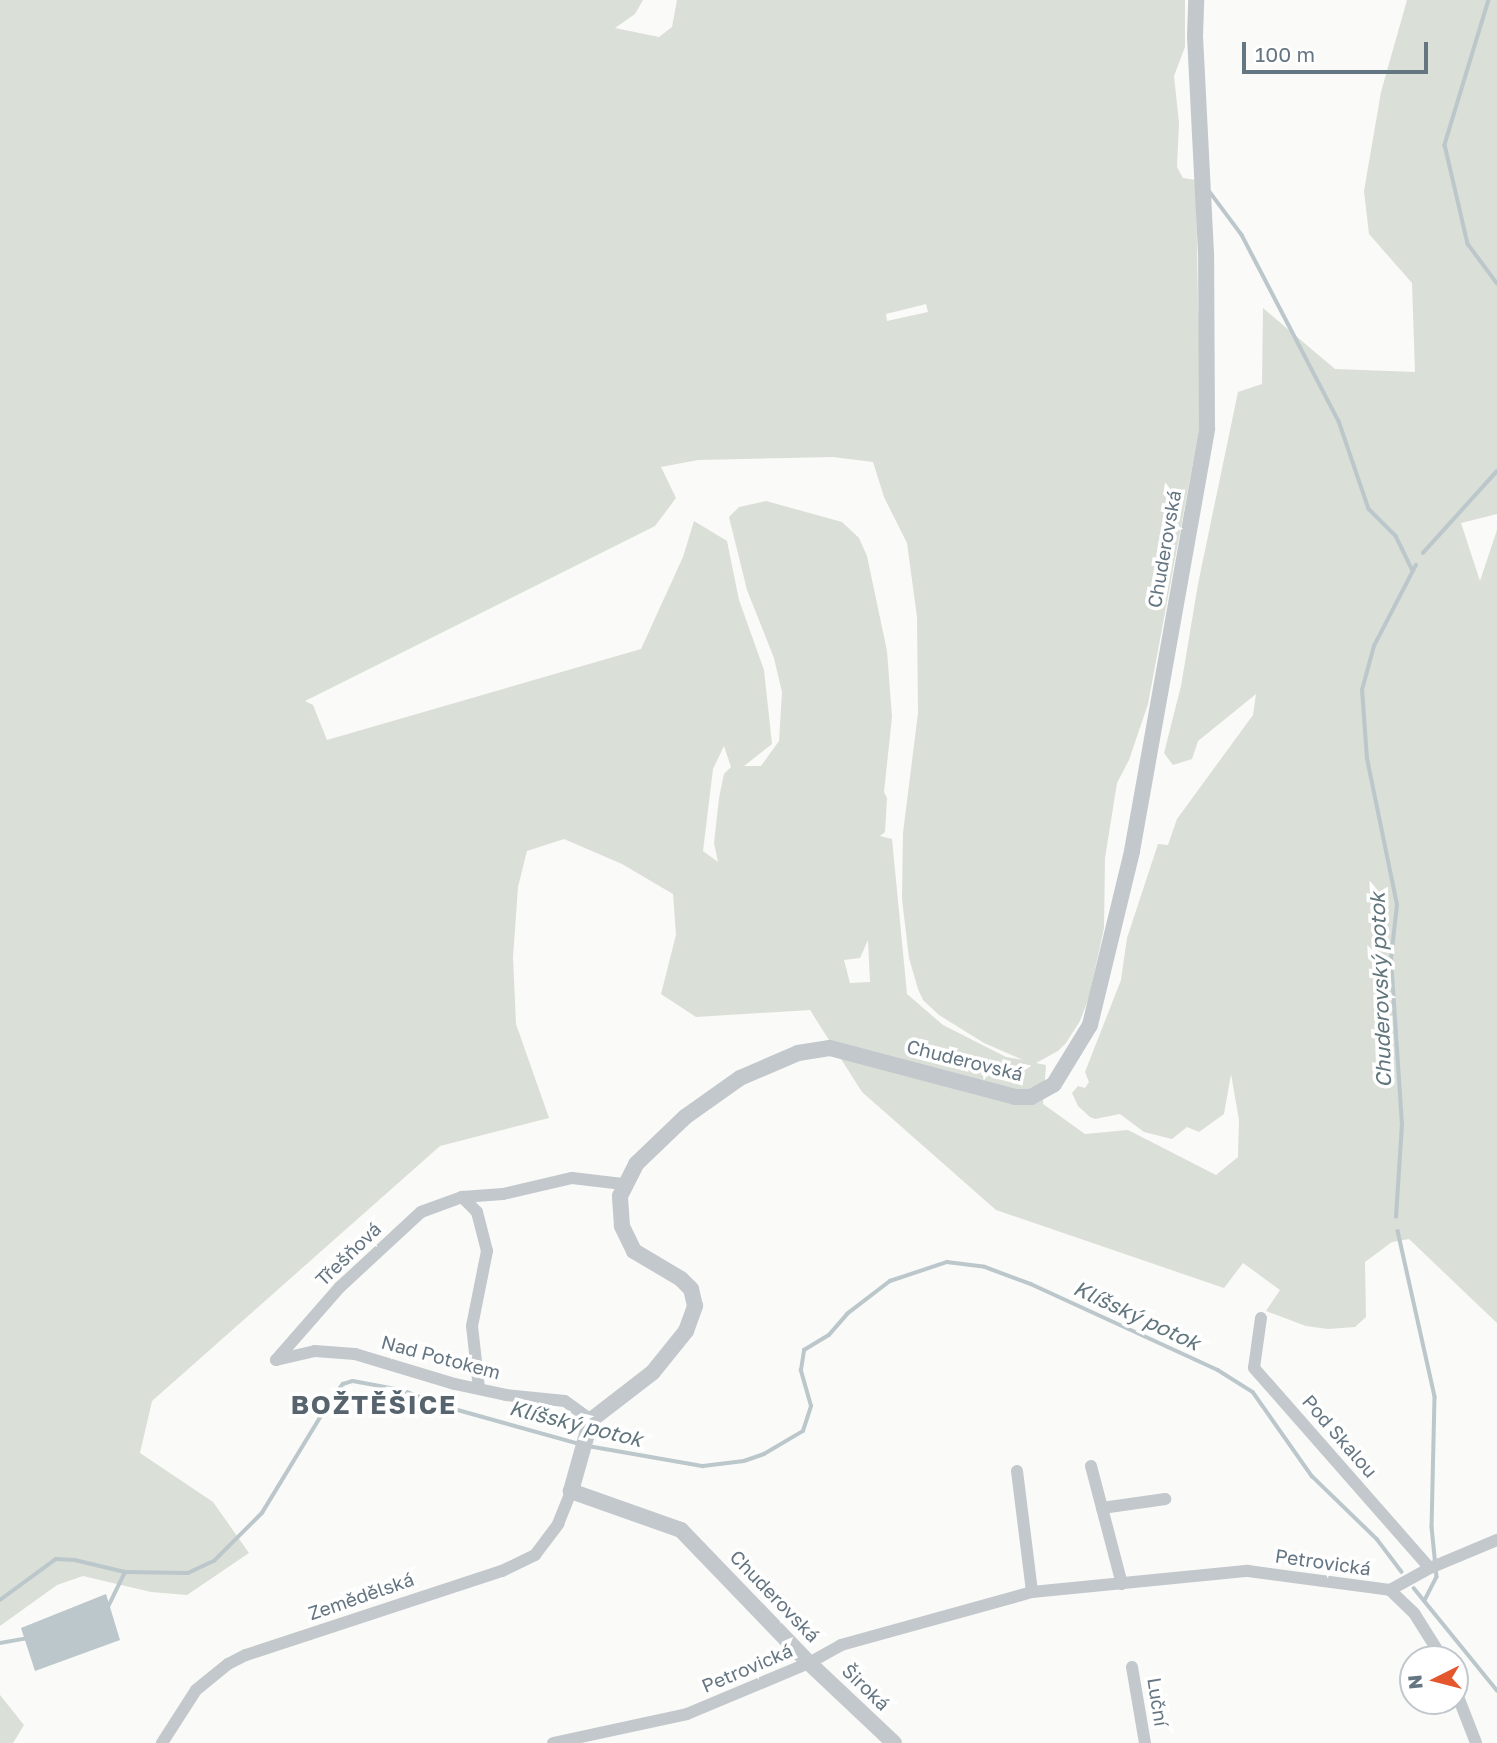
<!DOCTYPE html>
<meta charset="utf-8">
<style>
body{margin:0}
#map{position:relative;width:1497px;height:1743px;overflow:hidden;background:#fafaf8;font-family:"Golos Text",sans-serif}
div>[style]{position:absolute}
.green>*{inset:0;background:#dadfd7}
.water>*{inset:0;background:#bbc7cb}
.stream>*{height:3.5px;margin:-1.75px;padding:0 1.75px;transform-origin:1.75px;border-radius:1.75px;background:#bbc7cb}
.minor>*{height:12px;margin:-6px;padding:0 6px;transform-origin:6px;border-radius:6px;background:#c3c8cc}
.tertiary>*{height:16px;margin:-8px;padding:0 8px;transform-origin:8px;border-radius:8px;background:#c3c8cc}
span{translate:-50% -50%;white-space:nowrap;text-align:center;line-height:1.15;-webkit-text-stroke:7px #fff;paint-order:stroke}
.street-label{font-size:19px;color:#657683}
.water-label{font-size:21px;color:#60757c;font-style:italic}
.district-label{font-size:26px;color:#57646e;font-weight:700;letter-spacing:2px}
.north{position:absolute;left:1399px;top:1645px;width:70px;height:70px;box-sizing:border-box;background:#fff;border:2px solid #c1c8cd;border-radius:50%;rotate:264deg;font-size:19px;font-weight:700;line-height:28px;text-align:center;color:#657683}
.north::after{content:'';display:block;margin:auto;width:24px;height:32px;background:#e4572e;clip-path:polygon(50% 0,100% 100%,50% 72%,0 100%)}
.scale{position:absolute;left:1242px;top:42px;width:186px;height:32px;box-sizing:border-box;border:4px solid #657683;border-top:0;padding-left:9px;font-size:21px;line-height:24px;white-space:nowrap;color:#657683;-webkit-text-stroke:5px #fff;paint-order:stroke}
</style>
<div id="map">
<div class="green">
<i style="clip-path:polygon(evenodd,0 0,643px 0,635px 14px,615px 28px,659px 37px,672px 27px,677px 0,1185px 0,1185px 47px,1174px 76px,1179px 123px,1177px 167px,1183px 178px,1196px 180px,1198px 307px,1205px 398px,1148px 704px,1129px 760px,1117px 783px,1105px 858px,1104px 928px,1089px 997px,1080px 1021px,1066px 1043px,1058px 1051px,1036px 1063px,1046px 1065px,1043px 1104px,1085px 1134px,1128px 1130px,1216px 1175px,1238px 1157px,1239px 1120px,1231px 1074px,1224px 1114px,1199px 1132px,1187px 1127px,1172px 1139px,1144px 1132px,1120px 1114px,1095px 1119px,1090px 1117px,1078px 1106px,1072px 1093px,1078px 1086px,1085px 1088px,1089px 1082px,1085px 1072px,1121px 980px,1127px 938px,1158px 844px,1168px 845px,1177px 819px,1253px 715px,1256px 694px,1198px 741px,1192px 759px,1173px 765px,1164px 753px,1181px 686px,1198px 584px,1238px 392px,1262px 384px,1263px 308px,1335px 369px,1415px 372px,1412px 283px,1369px 234px,1364px 191px,1381px 92px,1407px 0,1497px 0,1497px 514px,1461px 523px,1480px 581px,1497px 530px,1497px 1323px,1409px 1239px,1392px 1242px,1365px 1262px,1366px 1317px,1355px 1327px,1328px 1329px,1306px 1326px,1266px 1311px,1280px 1290px,1243px 1263px,1224px 1288px,996px 1210px,862px 1092px,810px 1010px,696px 1017px,661px 994px,676px 935px,673px 894px,622px 864px,564px 839px,527px 851px,518px 887px,513px 957px,516px 1024px,549px 1118px,440px 1146px,152px 1401px,140px 1453px,213px 1502px,249px 1553px,187px 1595px,151px 1592px,83px 1576px,57px 1585px,0 1626px,0 0,926px 304px,928px 312px,887px 321px,886px 314px,926px 304px,0 0,833px 457px,873px 462px,884px 497px,907px 543px,917px 617px,918px 713px,903px 833px,902px 899px,909px 958px,918px 989px,923px 1000px,939px 1015px,984px 1043px,1023px 1060px,1006px 1057px,943px 1025px,907px 994px,892px 839px,880px 836px,885px 832px,887px 798px,884px 792px,892px 717px,887px 651px,867px 556px,859px 538px,842px 522px,766px 501px,739px 507px,729px 517px,747px 590px,774px 658px,782px 692px,779px 741px,761px 766px,744px 766px,772px 744px,764px 670px,739px 600px,727px 541px,694px 521px,683px 557px,641px 649px,327px 740px,313px 705px,305px 701px,655px 526px,676px 498px,661px 467px,698px 460px,833px 457px,0 0,724px 746px,731px 767px,724px 774px,719px 798px,714px 843px,718px 862px,703px 851px,713px 769px,724px 746px,0 0,868px 940px,870px 982px,850px 983px,844px 960px,860px 958px,868px 940px)"></i>
<i style="clip-path:polygon(0 1695px,24px 1725px,13px 1743px,0 1743px)"></i>
</div>
<div class="water">
<i style="clip-path:polygon(106px 1594px,120px 1640px,35px 1671px,21px 1628px)"></i>
</div>
<div class="stream">
<i style="left:1489px;top:0;width:152px;rotate:106.9deg"></i>
<i style="left:1445px;top:145px;width:102px;rotate:76.9deg"></i>
<i style="left:1468px;top:244px;width:49px;rotate:53.4deg"></i>
<i style="left:1210px;top:192px;width:54px;rotate:53.3deg"></i>
<i style="left:1242px;top:235px;width:210px;rotate:62.5deg"></i>
<i style="left:1339px;top:421px;width:93px;rotate:71.2deg"></i>
<i style="left:1369px;top:509px;width:38px;rotate:45deg"></i>
<i style="left:1396px;top:536px;width:39px;rotate:64deg"></i>
<i style="left:1423px;top:553px;width:110px;rotate:-47.9deg"></i>
<i style="left:1396px;top:1217px;width:92px;rotate:-86.3deg"></i>
<i style="left:1402px;top:1125px;width:167px;rotate:-93.8deg"></i>
<i style="left:1391px;top:958px;width:53px;rotate:-83.5deg"></i>
<i style="left:1397px;top:905px;width:149px;rotate:-101.6deg"></i>
<i style="left:1367px;top:759px;width:69px;rotate:-94.1deg"></i>
<i style="left:1362px;top:690px;width:46px;rotate:-74.7deg"></i>
<i style="left:1374px;top:646px;width:91px;rotate:-62.6deg"></i>
<i style="left:1398px;top:1231px;width:170px;rotate:77.4deg"></i>
<i style="left:1435px;top:1397px;width:130px;rotate:91.3deg"></i>
<i style="left:1432px;top:1527px;width:50px;rotate:84.3deg"></i>
<i style="left:1437px;top:1577px;width:27px;rotate:117deg"></i>
<i style="left:588px;top:1446px;width:117px;rotate:9.9deg"></i>
<i style="left:703px;top:1466px;width:41px;rotate:-7deg"></i>
<i style="left:744px;top:1461px;width:21px;rotate:-19deg"></i>
<i style="left:764px;top:1454px;width:45px;rotate:-30.5deg"></i>
<i style="left:803px;top:1431px;width:26px;rotate:-72deg"></i>
<i style="left:811px;top:1406px;width:37px;rotate:-106deg"></i>
<i style="left:801px;top:1370px;width:20px;rotate:-81deg"></i>
<i style="left:804px;top:1350px;width:29px;rotate:-31deg"></i>
<i style="left:829px;top:1335px;width:28px;rotate:-49deg"></i>
<i style="left:847px;top:1314px;width:54px;rotate:-37.5deg"></i>
<i style="left:890px;top:1281px;width:60px;rotate:-18.4deg"></i>
<i style="left:947px;top:1262px;width:38px;rotate:7deg"></i>
<i style="left:985px;top:1267px;width:49px;rotate:20.3deg"></i>
<i style="left:1031px;top:1284px;width:206px;rotate:24.7deg"></i>
<i style="left:1218px;top:1370px;width:41px;rotate:32.2deg"></i>
<i style="left:1253px;top:1392px;width:103px;rotate:54.9deg"></i>
<i style="left:1312px;top:1476px;width:91px;rotate:44.1deg"></i>
<i style="left:1377px;top:1539px;width:41px;rotate:52.9deg"></i>
<i style="left:1414px;top:1588px;width:132px;rotate:50.9deg"></i>
<i style="left:0;top:1600px;width:69px;rotate:-36.2deg"></i>
<i style="left:56px;top:1559px;width:19px;rotate:3deg"></i>
<i style="left:75px;top:1560px;width:51px;rotate:13.5deg"></i>
<i style="left:125px;top:1572px;width:63px;rotate:0.9deg"></i>
<i style="left:188px;top:1573px;width:29px;rotate:-25deg"></i>
<i style="left:214px;top:1561px;width:68px;rotate:-45deg"></i>
<i style="left:262px;top:1513px;width:131px;rotate:-58.7deg"></i>
<i style="left:330px;top:1401px;width:21px;rotate:-53deg"></i>
<i style="left:343px;top:1384px;width:10px;rotate:-17deg"></i>
<i style="left:353px;top:1381px;width:50px;rotate:10.4deg"></i>
<i style="left:402px;top:1390px;width:41px;rotate:21.5deg"></i>
<i style="left:440px;top:1405px;width:145px;rotate:15.6deg"></i>
<i style="left:108px;top:1607px;width:39px;rotate:-64deg"></i>
<i style="left:0;top:1643px;width:29px;rotate:-10deg"></i>
</div>
<div class="minor">
<i style="left:462px;top:1197px;width:41px;rotate:-4.2deg"></i>
<i style="left:503px;top:1194px;width:71px;rotate:-13.1deg"></i>
<i style="left:572px;top:1178px;width:51px;rotate:6.7deg"></i>
<i style="left:1261px;top:1318px;width:50px;rotate:98deg"></i>
<i style="left:1254px;top:1368px;width:266px;rotate:48.7deg"></i>
<i style="left:276px;top:1360px;width:97px;rotate:-48.8deg"></i>
<i style="left:340px;top:1287px;width:110px;rotate:-42.8deg"></i>
<i style="left:421px;top:1212px;width:44px;rotate:-20.1deg"></i>
<i style="left:462px;top:1197px;width:21px;rotate:45deg"></i>
<i style="left:477px;top:1212px;width:40px;rotate:75.6deg"></i>
<i style="left:487px;top:1251px;width:76px;rotate:101.3deg"></i>
<i style="left:472px;top:1326px;width:62px;rotate:83.6deg"></i>
<i style="left:276px;top:1360px;width:40px;rotate:-13deg"></i>
<i style="left:315px;top:1351px;width:40px;rotate:4.3deg"></i>
<i style="left:355px;top:1354px;width:104px;rotate:16.7deg"></i>
<i style="left:455px;top:1384px;width:52px;rotate:12.2deg"></i>
<i style="left:506px;top:1395px;width:59px;rotate:5.8deg"></i>
<i style="left:565px;top:1401px;width:32px;rotate:36deg"></i>
<i style="left:1091px;top:1466px;width:122px;rotate:75.3deg"></i>
<i style="left:1017px;top:1471px;width:122px;rotate:82.9deg"></i>
<i style="left:1102px;top:1508px;width:64px;rotate:-8.1deg"></i>
<i style="left:1390px;top:1590px;width:46px;rotate:-28.8deg"></i>
<i style="left:1430px;top:1568px;width:73px;rotate:-22.7deg"></i>
<i style="left:1132px;top:1667px;width:77px;rotate:80.3deg"></i>
<i style="left:1455px;top:1689px;width:58px;rotate:68.7deg"></i>
<i style="left:162px;top:1743px;width:63px;rotate:-57.3deg"></i>
<i style="left:196px;top:1690px;width:41px;rotate:-39.1deg"></i>
<i style="left:228px;top:1664px;width:20px;rotate:-27deg"></i>
<i style="left:246px;top:1655px;width:269px;rotate:-18.2deg"></i>
<i style="left:502px;top:1571px;width:37px;rotate:-26deg"></i>
<i style="left:535px;top:1555px;width:39px;rotate:-53deg"></i>
<i style="left:558px;top:1524px;width:35px;rotate:-68deg"></i>
<i style="left:553px;top:1743px;width:137px;rotate:-12.2deg"></i>
<i style="left:687px;top:1714px;width:132px;rotate:-22.7deg"></i>
<i style="left:809px;top:1663px;width:37px;rotate:-29deg"></i>
<i style="left:841px;top:1645px;width:198px;rotate:-15.5deg"></i>
<i style="left:1032px;top:1592px;width:217px;rotate:-5.6deg"></i>
<i style="left:1248px;top:1571px;width:143px;rotate:7.6deg"></i>
<i style="left:1390px;top:1590px;width:33px;rotate:44deg"></i>
<i style="left:1414px;top:1613px;width:54px;rotate:57.8deg"></i>
</div>
<div class="tertiary">
<i style="left:894px;top:1743px;width:117px;rotate:-136.7deg"></i>
<i style="left:809px;top:1663px;width:185px;rotate:-133.9deg"></i>
<i style="left:681px;top:1530px;width:117px;rotate:-160.5deg"></i>
<i style="left:571px;top:1491px;width:74px;rotate:-74.3deg"></i>
<i style="left:591px;top:1420px;width:78px;rotate:-37.7deg"></i>
<i style="left:653px;top:1372px;width:53px;rotate:-51.2deg"></i>
<i style="left:686px;top:1331px;width:27px;rotate:-70deg"></i>
<i style="left:695px;top:1306px;width:17px;rotate:-103deg"></i>
<i style="left:691px;top:1289px;width:14px;rotate:-135deg"></i>
<i style="left:681px;top:1279px;width:55px;rotate:-149.2deg"></i>
<i style="left:634px;top:1251px;width:28px;rotate:-116deg"></i>
<i style="left:622px;top:1226px;width:30px;rotate:-94deg"></i>
<i style="left:620px;top:1196px;width:36px;rotate:-63deg"></i>
<i style="left:636px;top:1164px;width:68px;rotate:-43.8deg"></i>
<i style="left:685px;top:1117px;width:67px;rotate:-35.3deg"></i>
<i style="left:740px;top:1078px;width:63px;rotate:-23.3deg"></i>
<i style="left:798px;top:1053px;width:32px;rotate:-9deg"></i>
<i style="left:830px;top:1048px;width:191px;rotate:14.8deg"></i>
<i style="left:1015px;top:1097px;width:16px"></i>
<i style="left:1031px;top:1097px;width:26px;rotate:-29deg"></i>
<i style="left:1054px;top:1084px;width:69px;rotate:-58.6deg"></i>
<i style="left:1090px;top:1025px;width:179px;rotate:-76.4deg"></i>
<i style="left:1132px;top:851px;width:429px;rotate:-79.9deg"></i>
<i style="left:1207px;top:429px;width:176px;rotate:-90.3deg"></i>
<i style="left:1206px;top:253px;width:217px;rotate:-92.9deg"></i>
<i style="left:1195px;top:36px;width:36px;rotate:-88deg"></i>
</div>
<div class="street-label">
<span style="left:1164px;top:549px;rotate:-80deg">Chuderovská</span>
<span style="left:965px;top:1060px;rotate:14deg">Chuderovská</span>
<span style="left:348px;top:1254px;rotate:-44deg">Třešňová</span>
<span style="left:441px;top:1357px;rotate:15deg">Nad Potokem</span>
<span style="left:1340px;top:1436px;rotate:49deg">Pod Skalou</span>
<span style="left:1323px;top:1562px;rotate:8deg">Petrovická</span>
<span style="left:361px;top:1596px;rotate:-19deg">Zemědělská</span>
<span style="left:775px;top:1596px;rotate:46deg">Chuderovská</span>
<span style="left:747px;top:1668px;rotate:-23deg">Petrovická</span>
<span style="left:866px;top:1687px;rotate:44deg">Široká</span>
<span style="left:1158px;top:1702px;rotate:81deg">Luční</span>
</div>
<div class="water-label">
<span style="left:1380px;top:990px;rotate:-92deg">Chuderovský potok</span>
<span style="left:1137px;top:1315px;rotate:25deg">Klíšský potok</span>
<span style="left:576px;top:1423px;rotate:14deg">Klíšský potok</span>
</div>
<div class="district-label">
<span style="left:374px;top:1405px">BOŽTĚŠICE</span>
</div>
<div class="north">N</div>
<div class="scale">100 m</div>
</div>
